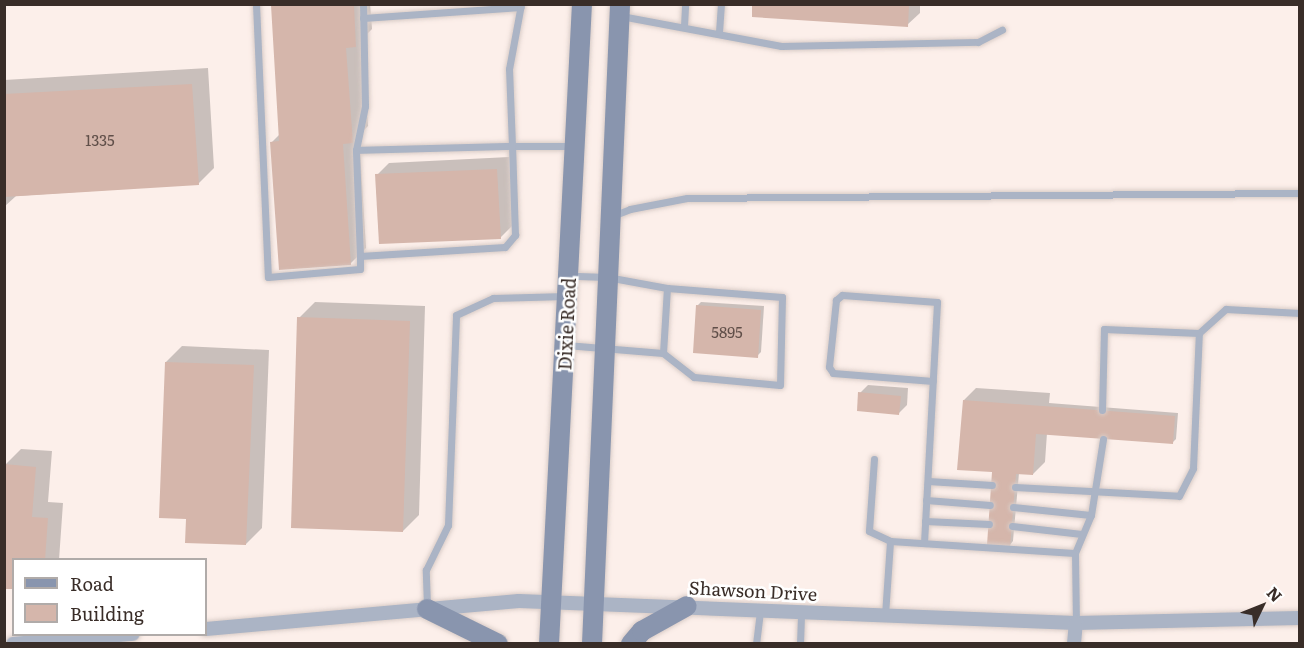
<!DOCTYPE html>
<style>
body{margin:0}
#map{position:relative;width:1304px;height:648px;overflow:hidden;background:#fcefea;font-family:Literata,serif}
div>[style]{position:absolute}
.shadow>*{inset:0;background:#0003}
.building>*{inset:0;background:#d5b6ab}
.roads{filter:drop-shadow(0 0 2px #d9ccc7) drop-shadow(0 0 2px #d9ccc7)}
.lane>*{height:7px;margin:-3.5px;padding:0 3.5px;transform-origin:3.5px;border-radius:3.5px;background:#abb4c5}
.street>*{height:14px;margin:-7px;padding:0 7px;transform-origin:7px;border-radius:7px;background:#abb4c5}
.secondary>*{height:20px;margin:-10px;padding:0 10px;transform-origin:10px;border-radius:10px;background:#8995ae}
span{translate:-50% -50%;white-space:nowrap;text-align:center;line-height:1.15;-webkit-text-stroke:5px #fff;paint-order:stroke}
.number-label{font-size:15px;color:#604f49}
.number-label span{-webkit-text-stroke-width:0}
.street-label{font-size:18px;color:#392d28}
.frame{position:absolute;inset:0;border:6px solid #392d28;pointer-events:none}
.legend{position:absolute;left:12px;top:558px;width:195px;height:78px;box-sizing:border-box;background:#fff;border:2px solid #b0aba9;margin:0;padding:8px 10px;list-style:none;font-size:18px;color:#392d28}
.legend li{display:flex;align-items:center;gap:12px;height:30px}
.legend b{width:30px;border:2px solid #b0aba9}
.north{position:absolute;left:1232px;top:576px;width:60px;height:60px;-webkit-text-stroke:4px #fff;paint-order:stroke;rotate:47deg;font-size:16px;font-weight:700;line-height:24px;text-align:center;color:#392d28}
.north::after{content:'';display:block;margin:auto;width:21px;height:27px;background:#392d28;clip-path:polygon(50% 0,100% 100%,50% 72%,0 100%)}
</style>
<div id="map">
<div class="shadow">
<i style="clip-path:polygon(272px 4px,370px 4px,372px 29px,362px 39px,368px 126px,359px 135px,366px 248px,350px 264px,272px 142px,280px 134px)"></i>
<i style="clip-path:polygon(754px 4px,920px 4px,920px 13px,907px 25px,753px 16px)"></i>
<i style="clip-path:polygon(208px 68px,214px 168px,198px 184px,16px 196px,4px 207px,4px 80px)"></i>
<i style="clip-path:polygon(509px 157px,513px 225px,500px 238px,377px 175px,389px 163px)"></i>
<i style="clip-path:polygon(315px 302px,425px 306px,419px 515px,403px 531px,299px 318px)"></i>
<i style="clip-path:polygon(701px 302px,764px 306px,761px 352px,757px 356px,697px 306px)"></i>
<i style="clip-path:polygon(182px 346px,269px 350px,262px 528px,246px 544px,188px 518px,166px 362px)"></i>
<i style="clip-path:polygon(868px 385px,908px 388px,907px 405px,899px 413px,860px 393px)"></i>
<i style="clip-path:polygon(976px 388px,1050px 393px,1049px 403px,1178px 413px,1176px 439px,1172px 443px,1047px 433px,1045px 462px,1033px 474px,1019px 473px,1013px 541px,1010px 545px,994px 471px,964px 400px)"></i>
<i style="clip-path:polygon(21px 449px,52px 451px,48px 502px,63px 503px,59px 560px,14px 560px,5px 465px)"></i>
</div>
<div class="building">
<i style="clip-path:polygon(271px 5px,354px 5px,356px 47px,346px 48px,353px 143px,343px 144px,351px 265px,279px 270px,270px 142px,279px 141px)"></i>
<i style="clip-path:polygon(752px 5px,909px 5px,908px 27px,752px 17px)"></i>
<i style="clip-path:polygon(192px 84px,199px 185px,4px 197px,4px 94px)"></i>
<i style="clip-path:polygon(497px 169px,501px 239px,379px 244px,375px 174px)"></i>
<i style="clip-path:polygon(696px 305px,761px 310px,758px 358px,693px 353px)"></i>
<i style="clip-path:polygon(297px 317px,410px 321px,403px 532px,291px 528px)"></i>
<i style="clip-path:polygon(165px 362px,254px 365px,246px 545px,185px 543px,186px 519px,159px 518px)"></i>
<i style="clip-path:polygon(858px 392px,901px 396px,899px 415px,857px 411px)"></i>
<i style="clip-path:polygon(963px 400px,1175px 416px,1173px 444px,1036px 434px,1033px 475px,1016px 474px,1010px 547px,987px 545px,992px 472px,957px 470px)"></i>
<i style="clip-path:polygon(4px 464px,36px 467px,32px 517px,48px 518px,45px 560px,14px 560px,14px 589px,4px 589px)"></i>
</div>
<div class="roads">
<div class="lane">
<i style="left:256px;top:4px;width:273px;rotate:87.5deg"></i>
<i style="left:268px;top:277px;width:92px;rotate:-5deg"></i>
<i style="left:360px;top:269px;width:13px;rotate:-90deg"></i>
<i style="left:360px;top:256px;width:145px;rotate:-3.6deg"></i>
<i style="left:505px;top:247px;width:16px;rotate:-50deg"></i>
<i style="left:515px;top:235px;width:89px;rotate:-91.9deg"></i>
<i style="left:512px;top:146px;width:60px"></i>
<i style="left:621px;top:16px;width:163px;rotate:10.6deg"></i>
<i style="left:781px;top:46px;width:197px;rotate:-1.2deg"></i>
<i style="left:978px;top:42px;width:27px;rotate:-27deg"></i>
<i style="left:363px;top:18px;width:158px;rotate:-4deg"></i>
<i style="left:684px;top:26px;width:22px;rotate:-87deg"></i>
<i style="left:719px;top:32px;width:28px;rotate:-86deg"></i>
<i style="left:356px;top:150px;width:156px;rotate:-1.5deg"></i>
<i style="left:512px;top:146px;width:77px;rotate:-92.2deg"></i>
<i style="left:509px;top:69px;width:66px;rotate:-79.5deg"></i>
<i style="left:612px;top:216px;width:19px;rotate:-21deg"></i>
<i style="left:630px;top:209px;width:58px;rotate:-10.9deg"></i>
<i style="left:687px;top:198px;width:613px;rotate:-0.47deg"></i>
<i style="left:360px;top:256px;width:106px;rotate:-92.2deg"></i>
<i style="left:356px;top:150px;width:45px;rotate:-78.4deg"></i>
<i style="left:365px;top:106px;width:102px;rotate:-91.1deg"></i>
<i style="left:1199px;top:333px;width:36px;rotate:-42deg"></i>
<i style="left:1226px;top:309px;width:74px;rotate:3.1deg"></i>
<i style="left:566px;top:345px;width:97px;rotate:4.7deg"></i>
<i style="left:663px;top:353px;width:65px;rotate:-86.5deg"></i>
<i style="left:667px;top:288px;width:61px;rotate:-169.6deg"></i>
<i style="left:607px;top:277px;width:37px;rotate:-178deg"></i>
<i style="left:663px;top:353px;width:39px;rotate:38deg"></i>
<i style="left:694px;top:377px;width:86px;rotate:5.3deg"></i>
<i style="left:780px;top:385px;width:88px;rotate:-88.7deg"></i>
<i style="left:782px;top:297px;width:115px;rotate:-175.5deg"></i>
<i style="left:874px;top:459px;width:72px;rotate:94deg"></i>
<i style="left:869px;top:531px;width:23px;rotate:25deg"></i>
<i style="left:928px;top:481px;width:64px;rotate:3.6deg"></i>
<i style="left:1015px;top:487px;width:164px;rotate:3.1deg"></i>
<i style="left:1179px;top:496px;width:31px;rotate:-63deg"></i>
<i style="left:1193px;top:468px;width:135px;rotate:-87.5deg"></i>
<i style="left:1199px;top:333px;width:95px;rotate:-177.6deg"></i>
<i style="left:1104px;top:329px;width:81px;rotate:91.4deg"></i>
<i style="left:926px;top:500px;width:64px;rotate:4.5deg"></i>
<i style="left:1013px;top:507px;width:78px;rotate:5.9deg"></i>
<i style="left:925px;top:521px;width:64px;rotate:2.7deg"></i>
<i style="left:1012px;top:526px;width:70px;rotate:6.5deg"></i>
<i style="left:924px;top:543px;width:241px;rotate:-86.9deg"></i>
<i style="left:937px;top:302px;width:95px;rotate:-175.8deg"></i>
<i style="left:842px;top:295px;width:8px;rotate:140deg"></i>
<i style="left:836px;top:300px;width:67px;rotate:96deg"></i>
<i style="left:829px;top:367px;width:7px;rotate:56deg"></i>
<i style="left:833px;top:373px;width:100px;rotate:4.6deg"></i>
<i style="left:1075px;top:553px;width:41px;rotate:-67.2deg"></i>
<i style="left:1091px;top:515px;width:77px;rotate:-81deg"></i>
<i style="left:427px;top:606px;width:36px;rotate:-92deg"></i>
<i style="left:426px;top:570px;width:50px;rotate:-63.9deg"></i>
<i style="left:448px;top:525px;width:210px;rotate:-87.8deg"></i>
<i style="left:456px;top:315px;width:41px;rotate:-24.7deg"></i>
<i style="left:493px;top:298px;width:73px;rotate:-1.6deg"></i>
<i style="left:885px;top:615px;width:74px;rotate:-86.1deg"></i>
<i style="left:890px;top:541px;width:185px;rotate:3.7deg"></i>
<i style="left:1075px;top:553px;width:70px;rotate:89.2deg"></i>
<i style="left:756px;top:644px;width:35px;rotate:-83deg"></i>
<i style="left:800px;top:644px;width:33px;rotate:-88deg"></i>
</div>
<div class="street">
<i style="left:206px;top:629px;width:314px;rotate:-5.1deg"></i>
<i style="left:519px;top:601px;width:557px;rotate:2.26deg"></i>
<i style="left:1076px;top:623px;width:224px;rotate:-1.3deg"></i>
<i style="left:13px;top:644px;width:120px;rotate:-4.8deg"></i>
<i style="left:1074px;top:644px;width:21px;rotate:-85deg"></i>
</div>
<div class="secondary">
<i style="left:427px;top:609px;width:79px;rotate:26.2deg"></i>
<i style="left:549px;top:644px;width:641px;rotate:-87.05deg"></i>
<i style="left:592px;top:644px;width:641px;rotate:-87.49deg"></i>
<i style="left:631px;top:644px;width:17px;rotate:-50deg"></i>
<i style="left:642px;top:631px;width:51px;rotate:-29.1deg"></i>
</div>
</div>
<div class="number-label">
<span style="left:100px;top:140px">1335</span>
<span style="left:727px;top:332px">5895</span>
</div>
<div class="street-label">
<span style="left:567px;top:324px;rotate:-87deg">Dixie Road</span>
<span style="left:753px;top:591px;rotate:3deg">Shawson Drive</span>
</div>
<div class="frame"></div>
<ul class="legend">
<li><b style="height:8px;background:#8995ae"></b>Road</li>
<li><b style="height:16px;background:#d5b6ab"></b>Building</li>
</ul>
<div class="north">N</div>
</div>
